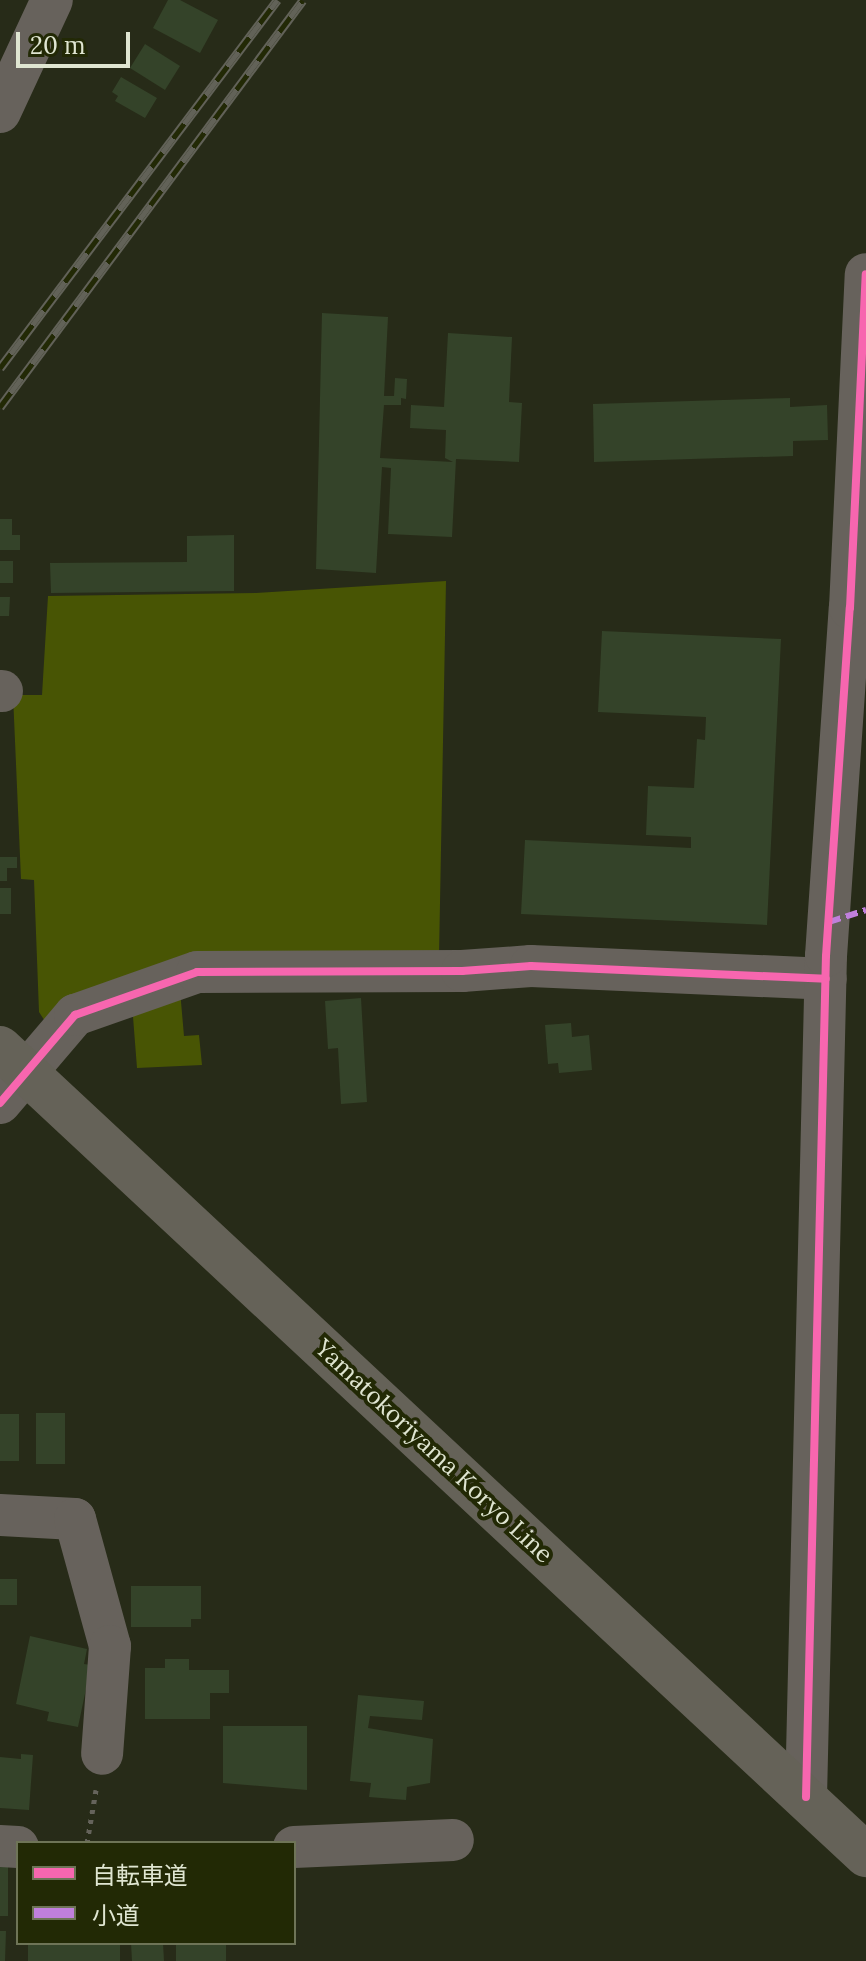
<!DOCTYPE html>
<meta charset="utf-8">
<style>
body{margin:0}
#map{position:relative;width:866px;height:1961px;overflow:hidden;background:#272b18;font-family:Lora,"Noto Sans JP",serif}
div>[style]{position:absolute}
.green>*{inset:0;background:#485504}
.building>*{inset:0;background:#344329}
.path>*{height:5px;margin-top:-2.5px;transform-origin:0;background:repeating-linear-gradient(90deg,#65635b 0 4px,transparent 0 10px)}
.minor>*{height:42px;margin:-21px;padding:0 21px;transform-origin:21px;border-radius:21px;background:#67625c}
.major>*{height:44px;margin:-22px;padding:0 22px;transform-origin:22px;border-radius:22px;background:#656258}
.rail>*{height:9px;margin-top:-4.5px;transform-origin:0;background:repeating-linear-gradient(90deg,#222905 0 18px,#626258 0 36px);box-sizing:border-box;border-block:2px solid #626258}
.quiet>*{height:6px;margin-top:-3px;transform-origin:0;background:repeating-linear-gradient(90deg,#c07fdc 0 12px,transparent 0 18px)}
.cycleway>*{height:8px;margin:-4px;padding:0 4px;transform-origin:4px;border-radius:4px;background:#f766af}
span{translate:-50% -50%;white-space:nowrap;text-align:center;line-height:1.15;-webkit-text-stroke:8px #222905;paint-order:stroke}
.street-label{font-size:24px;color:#dfe5d1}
.legend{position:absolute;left:16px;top:1841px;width:280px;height:104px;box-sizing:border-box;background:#222905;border:2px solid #6e7457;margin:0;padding:10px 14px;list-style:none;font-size:24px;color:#dfe5d1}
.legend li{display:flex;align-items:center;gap:16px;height:40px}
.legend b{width:40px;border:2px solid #6e7457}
.scale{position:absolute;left:16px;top:32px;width:114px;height:36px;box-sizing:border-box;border:4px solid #dfe5d1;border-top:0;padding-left:10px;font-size:24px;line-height:28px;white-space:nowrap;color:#dfe5d1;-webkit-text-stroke:6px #222905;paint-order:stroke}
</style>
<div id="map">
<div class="green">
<i style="clip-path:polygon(446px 581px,439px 957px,311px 964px,50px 1029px,39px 1012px,34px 880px,21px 879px,13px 695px,42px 695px,48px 596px,256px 593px)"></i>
<i style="clip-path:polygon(180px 990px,184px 1036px,199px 1035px,202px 1065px,137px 1068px,132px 1004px)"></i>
</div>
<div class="building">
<i style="clip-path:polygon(168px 0,180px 0,218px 20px,200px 53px,153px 28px)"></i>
<i style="clip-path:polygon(145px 44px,180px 66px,165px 90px,130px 68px)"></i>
<i style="clip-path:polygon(121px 77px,157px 98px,145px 118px,115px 101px,118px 96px,112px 92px)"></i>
<i style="clip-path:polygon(322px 313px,388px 317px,384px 396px,394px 396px,395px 378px,407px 379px,406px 399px,401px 398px,401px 405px,384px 405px,380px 458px,453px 462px,445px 458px,446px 430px,410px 428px,411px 405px,444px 407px,448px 333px,512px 337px,509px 402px,522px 403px,519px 462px,456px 459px,452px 537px,388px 534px,391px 468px,382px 467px,376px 573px,316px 569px)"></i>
<i style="clip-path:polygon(790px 398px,790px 407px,827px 405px,828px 440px,793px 441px,793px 456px,594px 462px,593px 404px)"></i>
<i style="clip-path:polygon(0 519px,12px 519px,12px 535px,20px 535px,20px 550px,0 550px)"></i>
<i style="clip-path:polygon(234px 535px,234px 591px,51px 593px,50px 563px,187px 562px,187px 536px)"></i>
<i style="clip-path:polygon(0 561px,13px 561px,13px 583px,0 583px)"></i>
<i style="clip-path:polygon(0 597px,10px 597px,9px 616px,0 616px)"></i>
<i style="clip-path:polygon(602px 631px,781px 639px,767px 925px,521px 914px,525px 840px,691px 848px,691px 837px,646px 835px,648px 786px,694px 788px,697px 739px,705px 740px,706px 717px,598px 712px)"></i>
<i style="clip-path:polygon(0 857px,17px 857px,17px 868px,7px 868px,7px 881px,0 881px)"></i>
<i style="clip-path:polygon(0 888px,11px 888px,11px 914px,0 914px)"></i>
<i style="clip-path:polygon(361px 998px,367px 1102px,341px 1104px,338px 1048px,328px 1049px,325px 1001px)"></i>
<i style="clip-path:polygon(571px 1023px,572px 1037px,589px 1035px,592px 1070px,559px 1073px,558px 1063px,548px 1064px,545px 1025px)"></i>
<i style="clip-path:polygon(36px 1413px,65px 1413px,65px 1464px,36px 1464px)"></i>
<i style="clip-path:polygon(0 1414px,19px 1414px,19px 1461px,0 1461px)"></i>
<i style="clip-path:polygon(0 1579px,17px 1579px,17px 1605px,0 1605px)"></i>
<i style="clip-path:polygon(131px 1586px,201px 1586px,201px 1619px,191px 1619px,191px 1627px,131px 1627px)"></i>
<i style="clip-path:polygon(30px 1636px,87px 1649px,84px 1664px,91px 1665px,78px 1727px,47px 1721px,49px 1712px,16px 1704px)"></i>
<i style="clip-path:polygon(165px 1659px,189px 1659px,189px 1670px,229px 1670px,229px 1693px,210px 1693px,210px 1719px,145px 1719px,145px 1668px,165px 1668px)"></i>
<i style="clip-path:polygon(358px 1695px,424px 1701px,422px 1720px,370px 1716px,368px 1728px,433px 1739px,430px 1783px,407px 1787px,406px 1800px,369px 1797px,371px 1783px,350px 1781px)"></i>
<i style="clip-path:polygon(223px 1726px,307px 1726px,307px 1790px,223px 1783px)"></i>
<i style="clip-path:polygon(21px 1754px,33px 1755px,29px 1810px,0 1808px,0 1757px,21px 1759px)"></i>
<i style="clip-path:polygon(0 1861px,8px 1861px,8px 1916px,0 1916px)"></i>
<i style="clip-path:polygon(0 1931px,6px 1931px,5px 1961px,0 1961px)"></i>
<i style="clip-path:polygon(28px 1943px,120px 1943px,120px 1961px,28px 1961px)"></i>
<i style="clip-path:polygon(131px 1943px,163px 1943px,164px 1961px,132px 1961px)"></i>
<i style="clip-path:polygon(176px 1943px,226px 1943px,226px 1961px,176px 1961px)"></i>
</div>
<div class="path">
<i style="left:87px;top:1843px;width:54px;rotate:-80.4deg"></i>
</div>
<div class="minor">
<i style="left:0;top:112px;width:123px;rotate:-65.1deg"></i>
<i style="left:0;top:691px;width:2px"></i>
<i style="left:0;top:1103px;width:116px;rotate:-49.6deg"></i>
<i style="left:75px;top:1015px;width:129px;rotate:-19.4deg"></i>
<i style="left:197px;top:972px;width:265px;rotate:-0.2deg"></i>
<i style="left:462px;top:971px;width:69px;rotate:-4.1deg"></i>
<i style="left:531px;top:966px;width:295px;rotate:2.5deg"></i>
<i style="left:0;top:1515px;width:75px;rotate:3.1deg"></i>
<i style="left:75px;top:1519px;width:132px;rotate:74.6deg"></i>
<i style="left:110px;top:1646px;width:108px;rotate:94.2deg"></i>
<i style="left:806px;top:1797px;width:841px;rotate:-88.64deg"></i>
<i style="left:826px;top:956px;width:349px;rotate:-86.1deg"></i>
<i style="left:850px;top:608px;width:334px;rotate:-87.3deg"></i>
<i style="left:0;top:1846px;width:18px;rotate:3deg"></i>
<i style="left:294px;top:1847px;width:159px;rotate:-2.5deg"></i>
</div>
<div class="major">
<i style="left:0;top:1048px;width:1184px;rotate:42.98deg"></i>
</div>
<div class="rail">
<i style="left:0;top:368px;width:461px;rotate:-53deg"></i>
<i style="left:0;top:407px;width:507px;rotate:-53.33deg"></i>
</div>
<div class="quiet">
<i style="left:829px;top:922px;width:39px;rotate:-18deg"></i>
</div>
<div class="cycleway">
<i style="left:0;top:1103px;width:116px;rotate:-49.6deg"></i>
<i style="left:75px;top:1015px;width:129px;rotate:-19.4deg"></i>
<i style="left:197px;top:972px;width:265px;rotate:-0.2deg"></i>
<i style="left:462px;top:971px;width:69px;rotate:-4.1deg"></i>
<i style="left:531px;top:966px;width:295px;rotate:2.5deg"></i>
<i style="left:806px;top:1797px;width:841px;rotate:-88.64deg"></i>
<i style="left:826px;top:956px;width:349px;rotate:-86.1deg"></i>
<i style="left:850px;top:608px;width:334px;rotate:-87.3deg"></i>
</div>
<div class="street-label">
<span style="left:434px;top:1451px;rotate:43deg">Yamatokoriyama Koryo Line</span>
</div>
<ul class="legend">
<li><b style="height:10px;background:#f766af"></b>自転車道</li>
<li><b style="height:10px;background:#c07fdc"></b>小道</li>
</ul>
<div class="scale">20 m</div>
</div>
